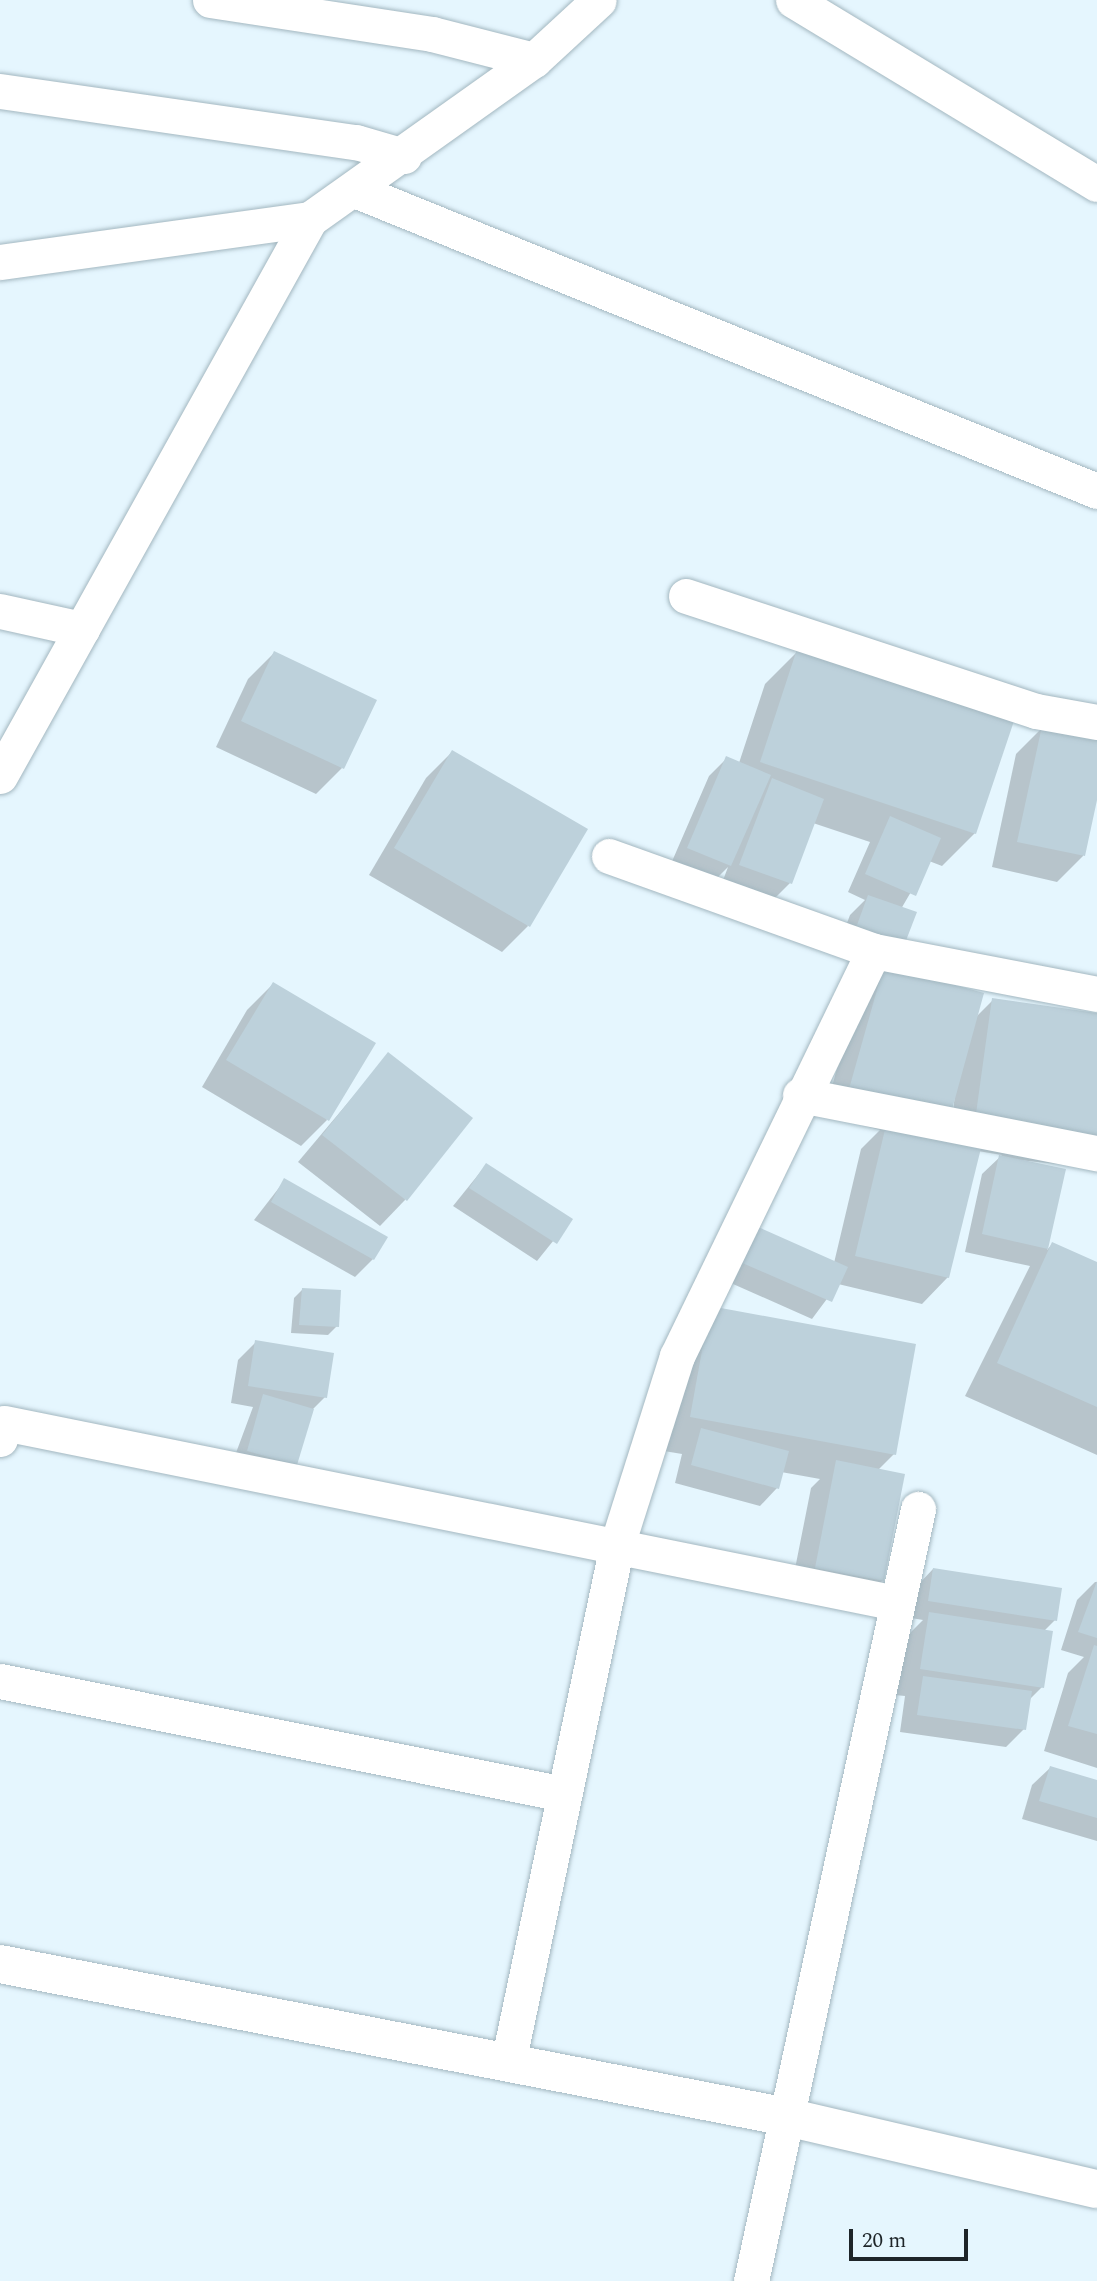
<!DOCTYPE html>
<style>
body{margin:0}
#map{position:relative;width:1097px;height:2281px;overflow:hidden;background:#e5f6fe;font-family:Spectral,serif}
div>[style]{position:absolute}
.shadow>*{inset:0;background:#0003}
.building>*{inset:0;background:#bdd1db}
.roads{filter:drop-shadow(0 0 2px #a3b7c0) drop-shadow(0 0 2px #a3b7c0)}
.minor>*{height:35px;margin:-17.5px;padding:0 17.5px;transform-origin:17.5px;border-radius:17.5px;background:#fff}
.tertiary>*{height:38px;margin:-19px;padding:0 19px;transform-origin:19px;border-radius:19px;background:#fff}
span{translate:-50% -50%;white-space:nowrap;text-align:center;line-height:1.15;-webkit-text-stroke:5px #e5f6fe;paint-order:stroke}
.scale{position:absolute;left:849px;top:2229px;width:119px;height:32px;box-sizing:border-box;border:4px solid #1e2529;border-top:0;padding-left:9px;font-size:21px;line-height:24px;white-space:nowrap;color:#1e2529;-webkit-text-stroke:5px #e5f6fe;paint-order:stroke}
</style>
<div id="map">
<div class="shadow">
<i style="clip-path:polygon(evenodd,798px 651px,975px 833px,942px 866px,929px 861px,901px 909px,901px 950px,976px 1017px,993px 1000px,1097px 1015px,1097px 1168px,1009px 1159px,1064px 1171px,1047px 1250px,1052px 1244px,1097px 1264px,1097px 1455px,965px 1396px,1030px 1266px,965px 1252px,982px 1174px,1002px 1155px,978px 1151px,948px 1277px,922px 1304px,838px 1284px,812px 1319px,724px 1280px,739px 1246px,834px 1263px,861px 1149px,880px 1130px,824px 1115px,858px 993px,884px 968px,837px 950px,850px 915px,865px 900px,848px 892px,870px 842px,813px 823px,790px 883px,772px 901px,722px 883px,728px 867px,712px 883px,670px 866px,709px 776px,727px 758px,739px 763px,765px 684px,798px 651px,955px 1091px,951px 1138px,931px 1133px,955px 1091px)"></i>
<i style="clip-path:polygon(274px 653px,342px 768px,316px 794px,216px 747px,248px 679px)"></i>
<i style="clip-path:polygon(1042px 728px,1097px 739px,1097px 791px,1083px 856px,1057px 882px,992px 867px,1016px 754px)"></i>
<i style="clip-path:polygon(452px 752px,528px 926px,502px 952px,369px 875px,426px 778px)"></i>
<i style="clip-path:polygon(273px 984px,327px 1120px,301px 1146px,202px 1087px,247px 1010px)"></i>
<i style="clip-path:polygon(388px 1055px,405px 1200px,380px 1226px,298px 1162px)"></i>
<i style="clip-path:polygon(486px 1165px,570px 1220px,537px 1261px,453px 1206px)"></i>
<i style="clip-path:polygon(285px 1180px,373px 1259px,355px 1277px,254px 1220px)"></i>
<i style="clip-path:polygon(302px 1290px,337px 1326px,328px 1335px,291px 1333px,294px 1298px)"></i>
<i style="clip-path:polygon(711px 1308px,894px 1454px,878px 1470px,883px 1580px,857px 1606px,790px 1594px,811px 1488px,820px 1479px,781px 1472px,777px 1488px,760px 1506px,675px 1483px,682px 1454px,658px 1450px)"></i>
<i style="clip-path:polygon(256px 1342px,325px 1397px,311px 1411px,296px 1464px,230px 1469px,253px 1407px,231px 1403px,238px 1360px)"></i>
<i style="clip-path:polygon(933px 1569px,1055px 1620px,1044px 1631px,1042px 1687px,1028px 1701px,1024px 1729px,1006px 1747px,900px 1732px,905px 1696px,895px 1695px,903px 1640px,923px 1620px,911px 1618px,916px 1587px)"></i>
<i style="clip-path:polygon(1095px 1582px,1097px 1582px,1097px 1768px,1044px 1751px,1068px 1673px,1084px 1657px,1061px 1650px,1077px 1600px)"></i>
<i style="clip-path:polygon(1050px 1768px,1097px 1781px,1097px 1841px,1022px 1819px,1032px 1785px)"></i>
</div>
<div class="building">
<i style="clip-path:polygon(797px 649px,1014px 721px,976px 834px,760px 762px)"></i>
<i style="clip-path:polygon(274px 651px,377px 700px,344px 769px,241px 721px)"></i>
<i style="clip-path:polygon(1042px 726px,1097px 738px,1097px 800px,1085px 856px,1017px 842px)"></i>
<i style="clip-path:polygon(452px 750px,588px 829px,530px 927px,394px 848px)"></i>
<i style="clip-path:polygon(726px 756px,771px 775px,731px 866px,687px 848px)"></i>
<i style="clip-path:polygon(772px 778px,824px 799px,792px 884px,739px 865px)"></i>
<i style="clip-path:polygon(890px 816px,941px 838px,916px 896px,865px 874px)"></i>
<i style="clip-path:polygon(868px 895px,917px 912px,902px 951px,854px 933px)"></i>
<i style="clip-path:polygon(884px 965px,984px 993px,950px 1117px,849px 1089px)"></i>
<i style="clip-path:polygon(273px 982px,376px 1043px,329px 1121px,226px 1060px)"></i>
<i style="clip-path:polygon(992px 998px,1097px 1013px,1097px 1139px,975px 1121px)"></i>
<i style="clip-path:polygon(388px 1052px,473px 1118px,407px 1201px,322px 1135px)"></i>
<i style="clip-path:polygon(887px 1121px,982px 1144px,949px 1278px,855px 1256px)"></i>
<i style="clip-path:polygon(999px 1155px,1066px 1169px,1048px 1249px,982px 1234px)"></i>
<i style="clip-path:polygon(486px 1163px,573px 1219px,557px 1244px,469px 1188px)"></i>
<i style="clip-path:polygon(284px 1178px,388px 1237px,374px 1260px,271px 1202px)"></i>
<i style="clip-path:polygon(756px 1226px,848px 1267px,832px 1302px,740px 1262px)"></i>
<i style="clip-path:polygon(1052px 1242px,1097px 1262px,1097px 1407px,997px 1363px)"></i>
<i style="clip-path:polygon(302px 1288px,341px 1290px,339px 1327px,299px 1325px)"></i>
<i style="clip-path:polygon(710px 1306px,916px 1344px,896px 1455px,690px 1417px)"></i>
<i style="clip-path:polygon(255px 1340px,334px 1353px,327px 1398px,248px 1386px)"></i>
<i style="clip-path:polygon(263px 1394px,314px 1409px,297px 1465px,247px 1451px)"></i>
<i style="clip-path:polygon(701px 1428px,789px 1451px,779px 1489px,691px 1465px)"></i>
<i style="clip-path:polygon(836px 1460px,905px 1474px,884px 1581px,815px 1568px)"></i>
<i style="clip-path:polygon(933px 1568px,1062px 1588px,1057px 1621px,928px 1601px)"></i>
<i style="clip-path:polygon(1097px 1581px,1097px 1638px,1078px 1632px)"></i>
<i style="clip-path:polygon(929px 1612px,1053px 1631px,1044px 1688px,920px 1669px)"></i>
<i style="clip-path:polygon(1094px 1645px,1097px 1646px,1097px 1734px,1068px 1726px)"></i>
<i style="clip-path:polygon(923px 1676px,1032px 1691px,1026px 1730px,917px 1715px)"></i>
<i style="clip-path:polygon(1050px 1766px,1097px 1780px,1097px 1818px,1039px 1801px)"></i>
</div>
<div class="roads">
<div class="minor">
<i style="left:210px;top:0;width:225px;rotate:8.7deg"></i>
<i style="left:432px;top:34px;width:105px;rotate:14.3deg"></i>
<i style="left:793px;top:0;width:355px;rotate:31.2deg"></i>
<i style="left:0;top:91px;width:360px;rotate:8.2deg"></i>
<i style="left:356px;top:142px;width:50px;rotate:16.3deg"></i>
<i style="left:357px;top:191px;width:798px;rotate:22.07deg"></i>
<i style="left:0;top:262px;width:313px;rotate:-7.9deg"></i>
<i style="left:686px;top:596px;width:368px;rotate:18.2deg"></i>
<i style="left:1036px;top:711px;width:62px;rotate:10.2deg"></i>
<i style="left:0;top:611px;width:84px;rotate:12.4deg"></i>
<i style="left:0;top:776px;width:637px;rotate:-60.9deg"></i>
<i style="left:310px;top:219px;width:275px;rotate:-35.4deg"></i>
<i style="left:534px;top:60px;width:88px;rotate:-42.7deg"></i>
<i style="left:609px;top:856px;width:282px;rotate:19.7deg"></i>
<i style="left:874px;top:951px;width:227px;rotate:10.9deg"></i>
<i style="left:800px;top:1095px;width:303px;rotate:11.1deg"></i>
<i style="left:0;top:1439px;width:16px;rotate:-76deg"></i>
<i style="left:4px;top:1423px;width:911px;rotate:11.4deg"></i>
<i style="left:0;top:1681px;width:575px;rotate:11.33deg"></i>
<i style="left:508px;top:2063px;width:529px;rotate:-78.12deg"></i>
<i style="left:617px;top:1545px;width:198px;rotate:-72.4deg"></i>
<i style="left:677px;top:1356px;width:450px;rotate:-64.1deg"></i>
<i style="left:751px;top:2281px;width:790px;rotate:-77.79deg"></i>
</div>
<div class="tertiary">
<i style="left:0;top:1964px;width:802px;rotate:11deg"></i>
<i style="left:787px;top:2117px;width:318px;rotate:13.1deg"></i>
</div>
</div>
<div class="scale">20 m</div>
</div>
